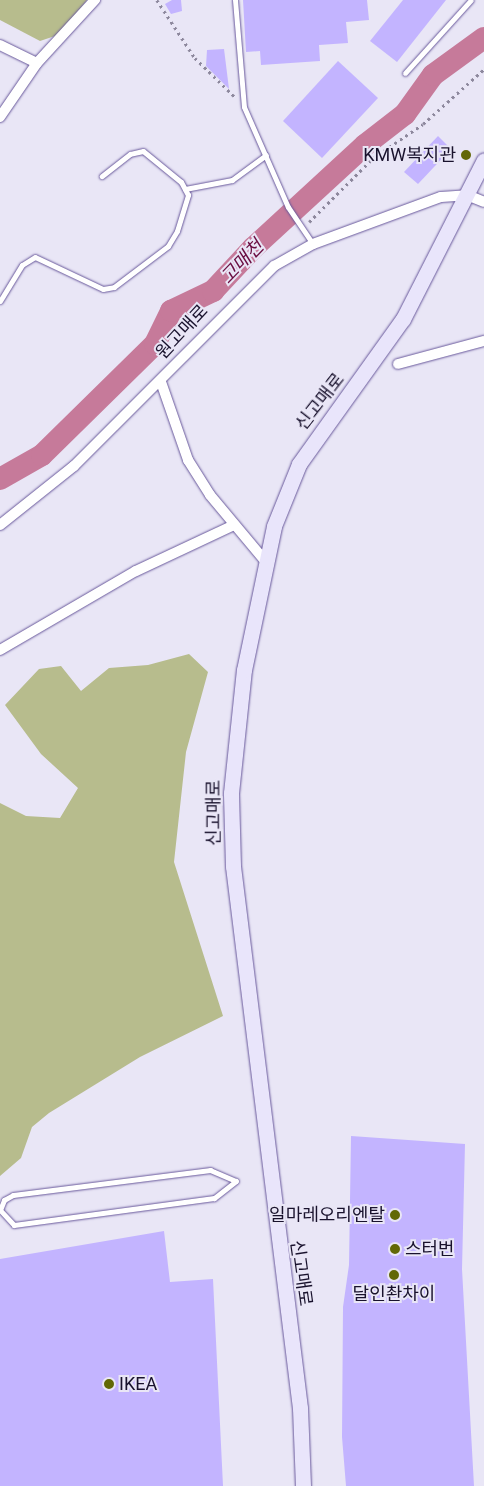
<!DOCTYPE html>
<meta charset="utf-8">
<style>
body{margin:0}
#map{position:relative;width:484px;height:1486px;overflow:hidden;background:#e9e6f6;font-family:Roboto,"Noto Sans KR",sans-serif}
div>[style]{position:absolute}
.green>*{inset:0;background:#b7bc8d}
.river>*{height:22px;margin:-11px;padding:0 11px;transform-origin:11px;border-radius:11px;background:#c67a9a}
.building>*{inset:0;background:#c3b4ff}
.path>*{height:2.5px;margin-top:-1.25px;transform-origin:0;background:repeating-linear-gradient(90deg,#8d889d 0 2.5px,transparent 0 6.5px)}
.roads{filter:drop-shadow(0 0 1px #68589b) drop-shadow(0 0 1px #68589b)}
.lane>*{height:5px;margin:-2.5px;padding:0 2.5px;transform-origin:2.5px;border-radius:2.5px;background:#fff}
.street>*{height:10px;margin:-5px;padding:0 5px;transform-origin:5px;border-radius:5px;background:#fff}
.secondary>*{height:15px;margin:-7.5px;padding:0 7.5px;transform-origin:7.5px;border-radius:7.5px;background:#e9e5fb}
.dots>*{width:14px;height:14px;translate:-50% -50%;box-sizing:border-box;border:2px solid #e9e6f6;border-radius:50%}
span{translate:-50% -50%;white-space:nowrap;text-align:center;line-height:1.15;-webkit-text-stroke:4px #e9e6f6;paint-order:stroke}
.poi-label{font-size:18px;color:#19122d}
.right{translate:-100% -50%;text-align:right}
.left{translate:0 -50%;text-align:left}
.street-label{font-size:18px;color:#19122d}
.water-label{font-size:19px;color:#6a0d41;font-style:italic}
</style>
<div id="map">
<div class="green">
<i style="clip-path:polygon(0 0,87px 0,61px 34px,40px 41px,0 20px)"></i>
<i style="clip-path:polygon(189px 654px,208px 672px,186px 752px,174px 862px,223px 1016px,140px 1057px,49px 1113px,32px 1127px,21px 1158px,0 1176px,0 803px,26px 816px,60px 818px,78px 788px,41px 754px,5px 705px,39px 669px,61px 666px,81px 691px,109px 668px,148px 665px)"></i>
</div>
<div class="river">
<i style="left:0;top:479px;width:48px;rotate:-29.7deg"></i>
<i style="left:42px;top:455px;width:158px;rotate:-44.5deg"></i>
<i style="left:155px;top:344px;width:37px;rotate:-64deg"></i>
<i style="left:171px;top:311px;width:47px;rotate:-25.5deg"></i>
<i style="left:213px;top:291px;width:59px;rotate:-47.1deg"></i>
<i style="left:253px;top:248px;width:152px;rotate:-42.6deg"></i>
<i style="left:365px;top:145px;width:51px;rotate:-37.8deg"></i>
<i style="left:405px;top:114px;width:48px;rotate:-54.3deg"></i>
<i style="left:433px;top:75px;width:63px;rotate:-36deg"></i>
</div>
<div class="building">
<i style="clip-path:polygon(172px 0,181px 0,182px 11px,171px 14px,165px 4px)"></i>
<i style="clip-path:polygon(243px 0,367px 0,369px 20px,346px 22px,348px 43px,319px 45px,320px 61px,261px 65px,260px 51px,246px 52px)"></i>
<i style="clip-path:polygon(403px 0,446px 0,397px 62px,370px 41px)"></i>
<i style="clip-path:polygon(224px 49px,229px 89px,206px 66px,207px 50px)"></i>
<i style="clip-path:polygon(338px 61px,378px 98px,322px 158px,283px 121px)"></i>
<i style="clip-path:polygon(438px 136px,451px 149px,418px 184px,404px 172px)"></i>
<i style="clip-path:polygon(351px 1136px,465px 1144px,462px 1269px,474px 1486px,346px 1486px,342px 1437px,343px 1307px,349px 1265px)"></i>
<i style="clip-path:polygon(164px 1231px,170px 1282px,213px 1279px,223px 1486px,0 1486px,0 1259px)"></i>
</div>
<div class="path">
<i style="left:157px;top:0;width:69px;rotate:56.8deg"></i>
<i style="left:195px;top:58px;width:56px;rotate:44.3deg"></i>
<i style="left:309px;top:222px;width:91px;rotate:-45deg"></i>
<i style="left:373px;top:158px;width:60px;rotate:-34.2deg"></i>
<i style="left:423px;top:124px;width:82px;rotate:-42deg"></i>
</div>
<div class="roads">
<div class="lane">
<i style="left:235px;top:0;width:107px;rotate:85.2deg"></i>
<i style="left:244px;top:107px;width:109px;rotate:66.3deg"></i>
<i style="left:288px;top:207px;width:45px;rotate:56deg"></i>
<i style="left:405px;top:73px;width:98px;rotate:-47.9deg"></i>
<i style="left:185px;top:189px;width:48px;rotate:-10.8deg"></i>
<i style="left:232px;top:180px;width:42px;rotate:-36.3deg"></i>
<i style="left:0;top:301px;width:42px;rotate:-58.6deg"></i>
<i style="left:22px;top:265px;width:15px;rotate:-32deg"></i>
<i style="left:35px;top:257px;width:75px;rotate:25.2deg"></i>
<i style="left:103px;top:289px;width:11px;rotate:-10deg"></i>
<i style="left:114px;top:287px;width:68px;rotate:-37.2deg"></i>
<i style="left:168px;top:246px;width:17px;rotate:-59deg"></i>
<i style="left:177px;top:231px;width:38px;rotate:-73deg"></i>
<i style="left:188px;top:195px;width:15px;rotate:-118deg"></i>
<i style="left:181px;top:182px;width:49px;rotate:-140.8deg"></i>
<i style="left:143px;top:151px;width:13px;rotate:167deg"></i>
<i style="left:130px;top:154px;width:36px;rotate:142deg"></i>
<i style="left:210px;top:1170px;width:28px;rotate:23deg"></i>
<i style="left:236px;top:1181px;width:28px;rotate:142deg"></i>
<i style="left:214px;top:1198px;width:202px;rotate:172.3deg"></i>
<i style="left:14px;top:1225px;width:21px;rotate:-133deg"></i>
<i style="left:0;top:1210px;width:11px;rotate:-68deg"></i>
<i style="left:4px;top:1200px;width:10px;rotate:-29deg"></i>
<i style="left:13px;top:1195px;width:199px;rotate:-7.2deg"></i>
</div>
<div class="street">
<i style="left:0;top:45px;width:41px;rotate:25.9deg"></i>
<i style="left:0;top:117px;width:65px;rotate:-55.6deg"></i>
<i style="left:37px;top:63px;width:86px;rotate:-47.4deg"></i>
<i style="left:398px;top:364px;width:89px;rotate:-15deg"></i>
<i style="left:161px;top:382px;width:83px;rotate:70.9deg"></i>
<i style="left:188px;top:460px;width:41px;rotate:57.8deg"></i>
<i style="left:210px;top:495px;width:87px;rotate:50.1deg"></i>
<i style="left:0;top:525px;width:95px;rotate:-38.6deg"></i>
<i style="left:74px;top:466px;width:283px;rotate:-45deg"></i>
<i style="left:274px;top:266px;width:45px;rotate:-29.4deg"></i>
<i style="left:313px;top:244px;width:136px;rotate:-20.2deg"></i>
<i style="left:441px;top:197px;width:26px;rotate:-4deg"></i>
<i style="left:467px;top:195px;width:18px;rotate:22deg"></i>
<i style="left:0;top:650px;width:157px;rotate:-30.2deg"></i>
<i style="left:136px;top:571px;width:108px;rotate:-25.1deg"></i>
</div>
<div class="secondary">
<i style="left:303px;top:1486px;width:78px;rotate:-92.2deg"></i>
<i style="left:300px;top:1408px;width:546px;rotate:-97.05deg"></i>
<i style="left:233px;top:866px;width:73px;rotate:-91.6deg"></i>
<i style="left:231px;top:793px;width:124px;rotate:-84deg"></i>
<i style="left:244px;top:670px;width:147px;rotate:-78.2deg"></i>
<i style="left:274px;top:526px;width:67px;rotate:-68deg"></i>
<i style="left:299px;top:464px;width:178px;rotate:-54.4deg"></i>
<i style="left:403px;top:319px;width:178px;rotate:-63deg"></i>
</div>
</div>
<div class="dots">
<i style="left:466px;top:155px;background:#626806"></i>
<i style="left:395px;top:1215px;background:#626806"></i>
<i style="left:395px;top:1249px;background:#626806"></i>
<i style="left:394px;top:1275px;background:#626806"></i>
<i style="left:109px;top:1384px;background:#626806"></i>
</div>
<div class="poi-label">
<span class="right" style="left:456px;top:155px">KMW복지관</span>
<span class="right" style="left:385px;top:1215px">일마레오리엔탈</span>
<span class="left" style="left:405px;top:1249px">스터번</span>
<span style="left:394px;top:1294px">달인촨차이</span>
<span class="left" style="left:119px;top:1384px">IKEA</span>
</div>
<div class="street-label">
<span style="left:182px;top:332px;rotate:-47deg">원고매로</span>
<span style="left:320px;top:402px;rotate:-52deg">신고매로</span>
<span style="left:214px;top:813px;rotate:-90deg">신고매로</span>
<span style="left:301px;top:1273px;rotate:82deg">신고매로</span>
</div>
<div class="water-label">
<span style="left:242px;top:262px;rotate:-46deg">고매천</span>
</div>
</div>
